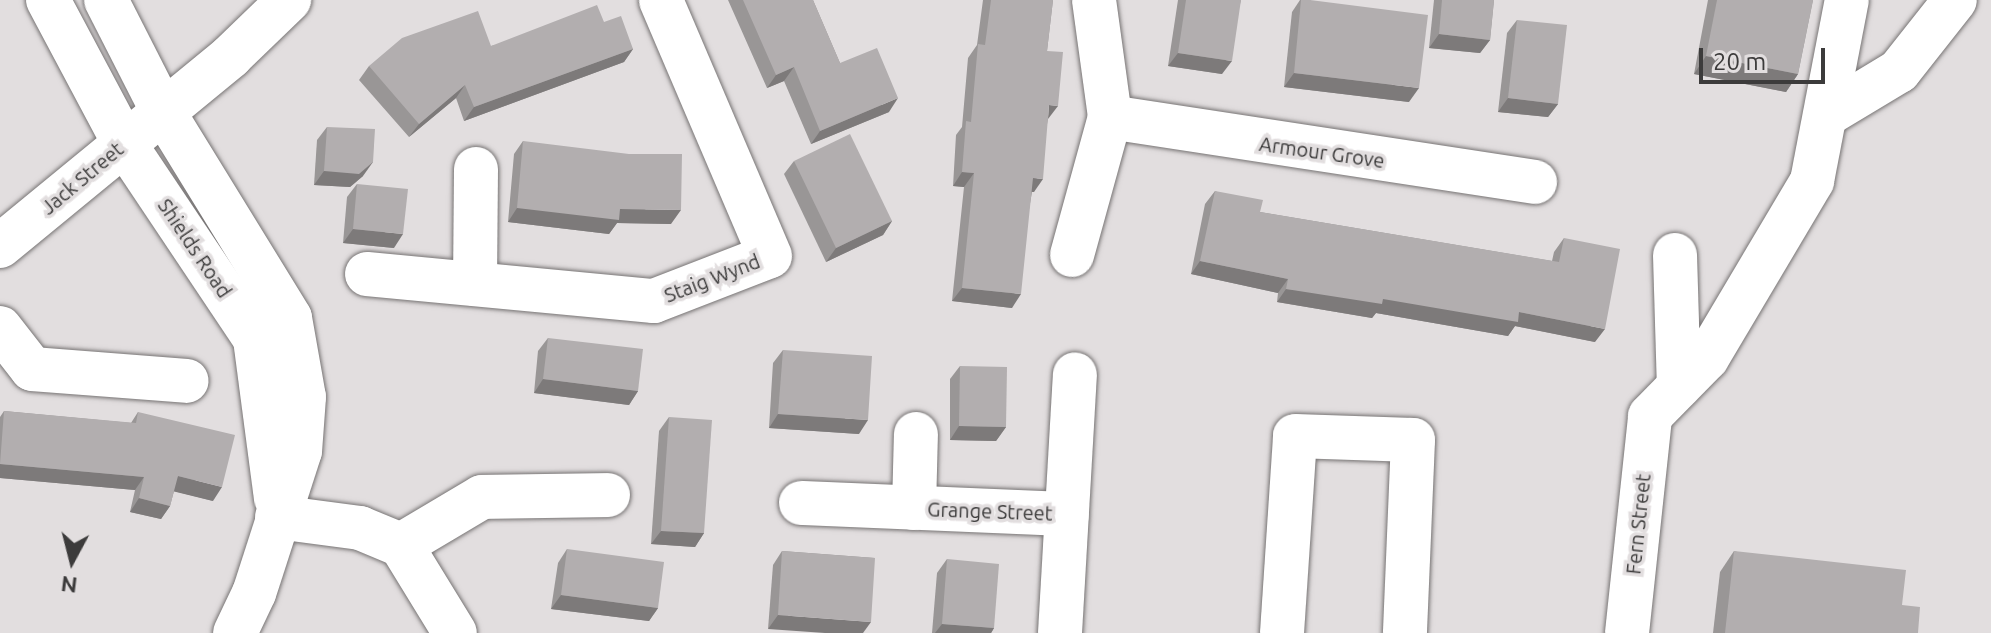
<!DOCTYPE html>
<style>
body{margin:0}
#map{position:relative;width:1991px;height:633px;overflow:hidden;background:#e2dedf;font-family:Ubuntu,sans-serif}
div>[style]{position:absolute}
.roads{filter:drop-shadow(0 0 2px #777474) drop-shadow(0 0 2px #777474)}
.minor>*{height:44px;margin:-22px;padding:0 22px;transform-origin:22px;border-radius:22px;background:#fff}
.major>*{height:44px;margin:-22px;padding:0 22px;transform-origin:22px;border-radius:22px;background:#fff}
.wall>*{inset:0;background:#999696}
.shaded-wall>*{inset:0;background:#7d7a7a}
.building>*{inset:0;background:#b2aeaf}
span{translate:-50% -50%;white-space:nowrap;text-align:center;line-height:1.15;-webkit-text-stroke:7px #e2dedf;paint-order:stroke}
.street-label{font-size:20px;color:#3c3b3b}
.north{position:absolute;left:32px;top:521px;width:80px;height:80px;-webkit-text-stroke:6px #e2dedf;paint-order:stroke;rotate:187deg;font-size:22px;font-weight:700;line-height:32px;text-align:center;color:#3c3b3b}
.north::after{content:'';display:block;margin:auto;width:28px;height:36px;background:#3c3b3b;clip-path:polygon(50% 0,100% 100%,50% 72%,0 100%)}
.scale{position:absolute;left:1699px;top:48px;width:126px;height:36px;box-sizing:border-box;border:4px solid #3c3b3b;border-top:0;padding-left:10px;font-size:24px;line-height:28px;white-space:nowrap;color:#3c3b3b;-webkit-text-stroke:6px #e2dedf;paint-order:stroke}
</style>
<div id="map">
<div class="roads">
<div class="minor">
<i style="left:1094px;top:0;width:118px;rotate:82.2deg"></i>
<i style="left:1110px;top:117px;width:430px;rotate:8.7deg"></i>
<i style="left:1826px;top:115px;width:85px;rotate:-31.1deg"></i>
<i style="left:1899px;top:71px;width:90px;rotate:-51.7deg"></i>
<i style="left:0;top:246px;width:299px;rotate:-39.4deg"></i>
<i style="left:231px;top:56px;width:81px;rotate:-44deg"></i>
<i style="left:1072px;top:255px;width:143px;rotate:-74.6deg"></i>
<i style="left:1675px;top:255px;width:131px;rotate:88.3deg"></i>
<i style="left:367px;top:274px;width:288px;rotate:5.4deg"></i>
<i style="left:654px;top:301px;width:124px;rotate:-21.2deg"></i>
<i style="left:770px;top:256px;width:278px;rotate:-113.1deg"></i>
<i style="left:475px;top:284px;width:115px;rotate:-89.5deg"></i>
<i style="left:0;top:328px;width:52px;rotate:52deg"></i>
<i style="left:32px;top:369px;width:155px;rotate:4.4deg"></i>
<i style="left:801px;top:503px;width:266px;rotate:2.4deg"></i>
<i style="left:914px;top:508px;width:74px;rotate:-88.5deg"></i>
<i style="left:277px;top:517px;width:84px;rotate:7.5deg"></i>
<i style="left:360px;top:528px;width:44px;rotate:22.5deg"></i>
<i style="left:401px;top:545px;width:103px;rotate:58.5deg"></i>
<i style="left:401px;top:545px;width:94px;rotate:-30.7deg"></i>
<i style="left:482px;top:497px;width:126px;rotate:-0.9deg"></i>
<i style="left:1060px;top:633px;width:259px;rotate:-86.7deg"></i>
<i style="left:1282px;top:633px;width:197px;rotate:-86.2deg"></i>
<i style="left:1295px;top:436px;width:118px;rotate:1.9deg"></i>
<i style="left:1413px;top:440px;width:193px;rotate:92.4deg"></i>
<i style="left:1627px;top:633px;width:218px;rotate:-83.9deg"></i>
<i style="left:1650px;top:416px;width:81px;rotate:-45.5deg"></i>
<i style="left:1707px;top:358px;width:206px;rotate:-59.3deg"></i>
<i style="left:1812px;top:181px;width:184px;rotate:-79.1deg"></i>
</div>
<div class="major">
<i style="left:48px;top:0;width:162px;rotate:62deg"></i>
<i style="left:124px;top:143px;width:236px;rotate:56.2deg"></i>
<i style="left:255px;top:339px;width:161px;rotate:82.5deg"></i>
<i style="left:106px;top:0;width:121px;rotate:63deg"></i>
<i style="left:161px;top:108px;width:246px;rotate:58.4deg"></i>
<i style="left:290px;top:318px;width:80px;rotate:80deg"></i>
<i style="left:304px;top:397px;width:54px;rotate:94.2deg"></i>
<i style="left:300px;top:451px;width:149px;rotate:107.9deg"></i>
<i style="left:254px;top:593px;width:44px;rotate:115.4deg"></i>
</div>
</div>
<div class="wall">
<i style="clip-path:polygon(728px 0,813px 0,840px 63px,889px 112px,811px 144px,784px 81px,767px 88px)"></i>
<i style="clip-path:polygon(983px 0,1053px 0,1047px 51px,1048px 119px,1034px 192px,1032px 192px,1012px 308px,952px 301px,964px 187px,953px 186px,956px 135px,962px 127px,968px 58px,977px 45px)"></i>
<i style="clip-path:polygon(1178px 0,1241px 0,1222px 74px,1168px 66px)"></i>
<i style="clip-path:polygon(1300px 0,1310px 0,1409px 102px,1284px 87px,1292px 12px)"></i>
<i style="clip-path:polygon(1434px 0,1494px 0,1490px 40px,1480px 53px,1429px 48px)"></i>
<i style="clip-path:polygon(1708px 0,1813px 0,1798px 74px,1786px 92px,1694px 74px)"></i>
<i style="clip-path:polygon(1517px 20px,1558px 104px,1548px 117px,1498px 112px,1507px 33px)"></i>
<i style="clip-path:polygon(604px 22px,633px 49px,624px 62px,464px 121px,456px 98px,409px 137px,359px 80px,369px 66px,491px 46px)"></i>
<i style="clip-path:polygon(327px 127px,363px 176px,350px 187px,314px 185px,317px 140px)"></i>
<i style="clip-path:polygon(523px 141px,671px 224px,617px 223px,609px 234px,508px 222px,514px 154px)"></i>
<i style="clip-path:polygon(794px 161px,892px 221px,883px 235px,826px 262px,784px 174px)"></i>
<i style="clip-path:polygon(357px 184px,394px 248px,343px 243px,347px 197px)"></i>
<i style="clip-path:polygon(1215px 191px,1260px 212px,1552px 261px,1554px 252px,1564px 238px,1595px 342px,1515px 326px,1508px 336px,1376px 313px,1372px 318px,1277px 302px,1278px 293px,1191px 274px,1205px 204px)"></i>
<i style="clip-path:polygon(548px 338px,638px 391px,629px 405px,534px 393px,538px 351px)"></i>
<i style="clip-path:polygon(783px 350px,859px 434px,769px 428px,773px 363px)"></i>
<i style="clip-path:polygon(960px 366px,1006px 427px,996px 441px,950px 440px,950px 379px)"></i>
<i style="clip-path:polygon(4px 411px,131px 423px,138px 412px,213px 501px,174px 491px,170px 506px,161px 519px,130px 512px,135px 490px,0 478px,0 417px)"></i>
<i style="clip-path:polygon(669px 417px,704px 533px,695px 547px,651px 544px,659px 431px)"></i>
<i style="clip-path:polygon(567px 549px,658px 608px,649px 621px,551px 609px,558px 563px)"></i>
<i style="clip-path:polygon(782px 551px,875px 558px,768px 629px,773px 565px)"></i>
<i style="clip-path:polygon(1734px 551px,1902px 605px,1918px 633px,1713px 633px,1720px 572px)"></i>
<i style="clip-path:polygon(947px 559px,994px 628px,991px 633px,932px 633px,937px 573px)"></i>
</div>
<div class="shaded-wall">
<i style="clip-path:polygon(1439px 34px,1490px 40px,1480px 53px,1429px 48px)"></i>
<i style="clip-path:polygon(633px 49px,624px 62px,464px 121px,474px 107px)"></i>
<i style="clip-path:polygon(1178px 53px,1232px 61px,1222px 74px,1168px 66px)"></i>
<i style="clip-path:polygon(1706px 56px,1798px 74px,1786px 92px,1694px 74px)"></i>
<i style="clip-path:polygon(794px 67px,784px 81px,767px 88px,776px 75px)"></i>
<i style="clip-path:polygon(1294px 73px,1419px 88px,1409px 102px,1284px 87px)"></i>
<i style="clip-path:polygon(465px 85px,456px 98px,409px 137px,419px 124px)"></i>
<i style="clip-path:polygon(898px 98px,889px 112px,811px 144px,820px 131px)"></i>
<i style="clip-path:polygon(1508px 98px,1558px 104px,1548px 117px,1498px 112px)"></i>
<i style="clip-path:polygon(1049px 105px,1058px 106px,1048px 119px)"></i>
<i style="clip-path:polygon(373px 162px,363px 176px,350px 187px,314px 185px,324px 171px)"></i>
<i style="clip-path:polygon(962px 172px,974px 173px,964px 187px,953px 186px)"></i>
<i style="clip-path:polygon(1033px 178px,1043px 179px,1034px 192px,1024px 191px)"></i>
<i style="clip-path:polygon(517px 208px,620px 209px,681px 210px,671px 224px,617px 223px,609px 234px,508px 222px)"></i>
<i style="clip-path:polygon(892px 221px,883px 235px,826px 262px,836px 248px)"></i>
<i style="clip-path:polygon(353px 229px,403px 234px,394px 248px,343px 243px)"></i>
<i style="clip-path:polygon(1200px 261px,1288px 279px,1278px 293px,1191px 274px)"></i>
<i style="clip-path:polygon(962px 288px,1021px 294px,1012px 308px,952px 301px)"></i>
<i style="clip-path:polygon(1286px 289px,1519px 312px,1605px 329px,1595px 342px,1515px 326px,1508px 336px,1376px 313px,1372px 318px,1277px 302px)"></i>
<i style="clip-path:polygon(543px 379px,638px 391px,629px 405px,534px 393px)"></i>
<i style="clip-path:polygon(778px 414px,868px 420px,859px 434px,769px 428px)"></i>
<i style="clip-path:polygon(959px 426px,1006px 427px,996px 441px,950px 440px)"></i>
<i style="clip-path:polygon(0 464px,144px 477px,135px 490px,0 478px)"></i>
<i style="clip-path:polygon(178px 476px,222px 487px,213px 501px,168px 490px)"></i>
<i style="clip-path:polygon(139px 498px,170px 506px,161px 519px,130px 512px)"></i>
<i style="clip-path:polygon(661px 531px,704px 533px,695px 547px,651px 544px)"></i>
<i style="clip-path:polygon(561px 595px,658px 608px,649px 621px,551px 609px)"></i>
<i style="clip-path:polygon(778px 615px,871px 622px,863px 633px,825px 633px,768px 629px)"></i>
<i style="clip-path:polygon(942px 624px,994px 628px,991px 633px,935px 633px)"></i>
</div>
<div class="building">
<i style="clip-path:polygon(743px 0,813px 0,840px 63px,877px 48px,898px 98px,820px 131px,794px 67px,776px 75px)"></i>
<i style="clip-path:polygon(991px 0,1053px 0,1047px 51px,1063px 52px,1058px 106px,1049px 105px,1043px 179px,1033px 178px,1021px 294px,962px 288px,974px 173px,962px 172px,966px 121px,971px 122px,978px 44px,985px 45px)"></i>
<i style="clip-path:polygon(1186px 0,1241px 0,1232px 61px,1178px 53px)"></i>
<i style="clip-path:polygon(1301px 0,1310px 0,1428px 15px,1419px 88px,1294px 73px)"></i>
<i style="clip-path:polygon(1442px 0,1494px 0,1490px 40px,1439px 34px)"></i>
<i style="clip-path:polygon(1717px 0,1813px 0,1798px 74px,1706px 56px)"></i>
<i style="clip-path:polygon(597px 5px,604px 22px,621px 16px,633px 49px,474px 107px,465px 85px,419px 124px,369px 66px,402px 38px,478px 11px,491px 46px)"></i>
<i style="clip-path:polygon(1517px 20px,1567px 25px,1558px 104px,1508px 98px)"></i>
<i style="clip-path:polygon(327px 127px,375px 129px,373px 162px,359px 174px,324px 171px)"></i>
<i style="clip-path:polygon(850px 134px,892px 221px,836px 248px,794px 161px)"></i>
<i style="clip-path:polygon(523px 141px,629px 154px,682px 154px,681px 210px,620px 209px,619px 220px,517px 208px)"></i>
<i style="clip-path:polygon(357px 184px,408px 189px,403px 234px,353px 229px)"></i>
<i style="clip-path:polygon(1215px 191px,1263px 200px,1260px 212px,1559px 262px,1564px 238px,1620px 249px,1605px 329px,1519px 312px,1518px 322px,1383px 299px,1382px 304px,1286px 289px,1288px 279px,1200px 261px)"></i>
<i style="clip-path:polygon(548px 338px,643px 349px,638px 391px,543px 379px)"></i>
<i style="clip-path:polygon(783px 350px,872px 356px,868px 420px,778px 414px)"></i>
<i style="clip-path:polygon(960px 366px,1007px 367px,1006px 427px,959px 426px)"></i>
<i style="clip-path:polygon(4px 411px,136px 423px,138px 412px,235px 435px,222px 487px,178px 476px,170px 506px,139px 498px,144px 477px,0 464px)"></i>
<i style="clip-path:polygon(669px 417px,712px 420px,704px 533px,661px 531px)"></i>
<i style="clip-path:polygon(567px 549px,664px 562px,658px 608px,561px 595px)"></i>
<i style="clip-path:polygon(782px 551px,875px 558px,871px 622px,778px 615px)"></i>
<i style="clip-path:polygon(1734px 551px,1906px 570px,1902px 605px,1920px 607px,1918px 633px,1725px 633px)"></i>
<i style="clip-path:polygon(947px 559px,999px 564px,994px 628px,942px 624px)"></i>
</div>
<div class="street-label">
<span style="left:1322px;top:152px;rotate:8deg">Armour Grove</span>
<span style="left:82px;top:178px;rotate:-40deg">Jack Street</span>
<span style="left:195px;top:248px;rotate:56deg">Shields Road</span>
<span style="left:712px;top:278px;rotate:-21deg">Staig Wynd</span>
<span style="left:990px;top:511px;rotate:2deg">Grange Street</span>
<span style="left:1638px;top:524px;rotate:-84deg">Fern Street</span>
</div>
<div class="north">N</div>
<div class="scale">20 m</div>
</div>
